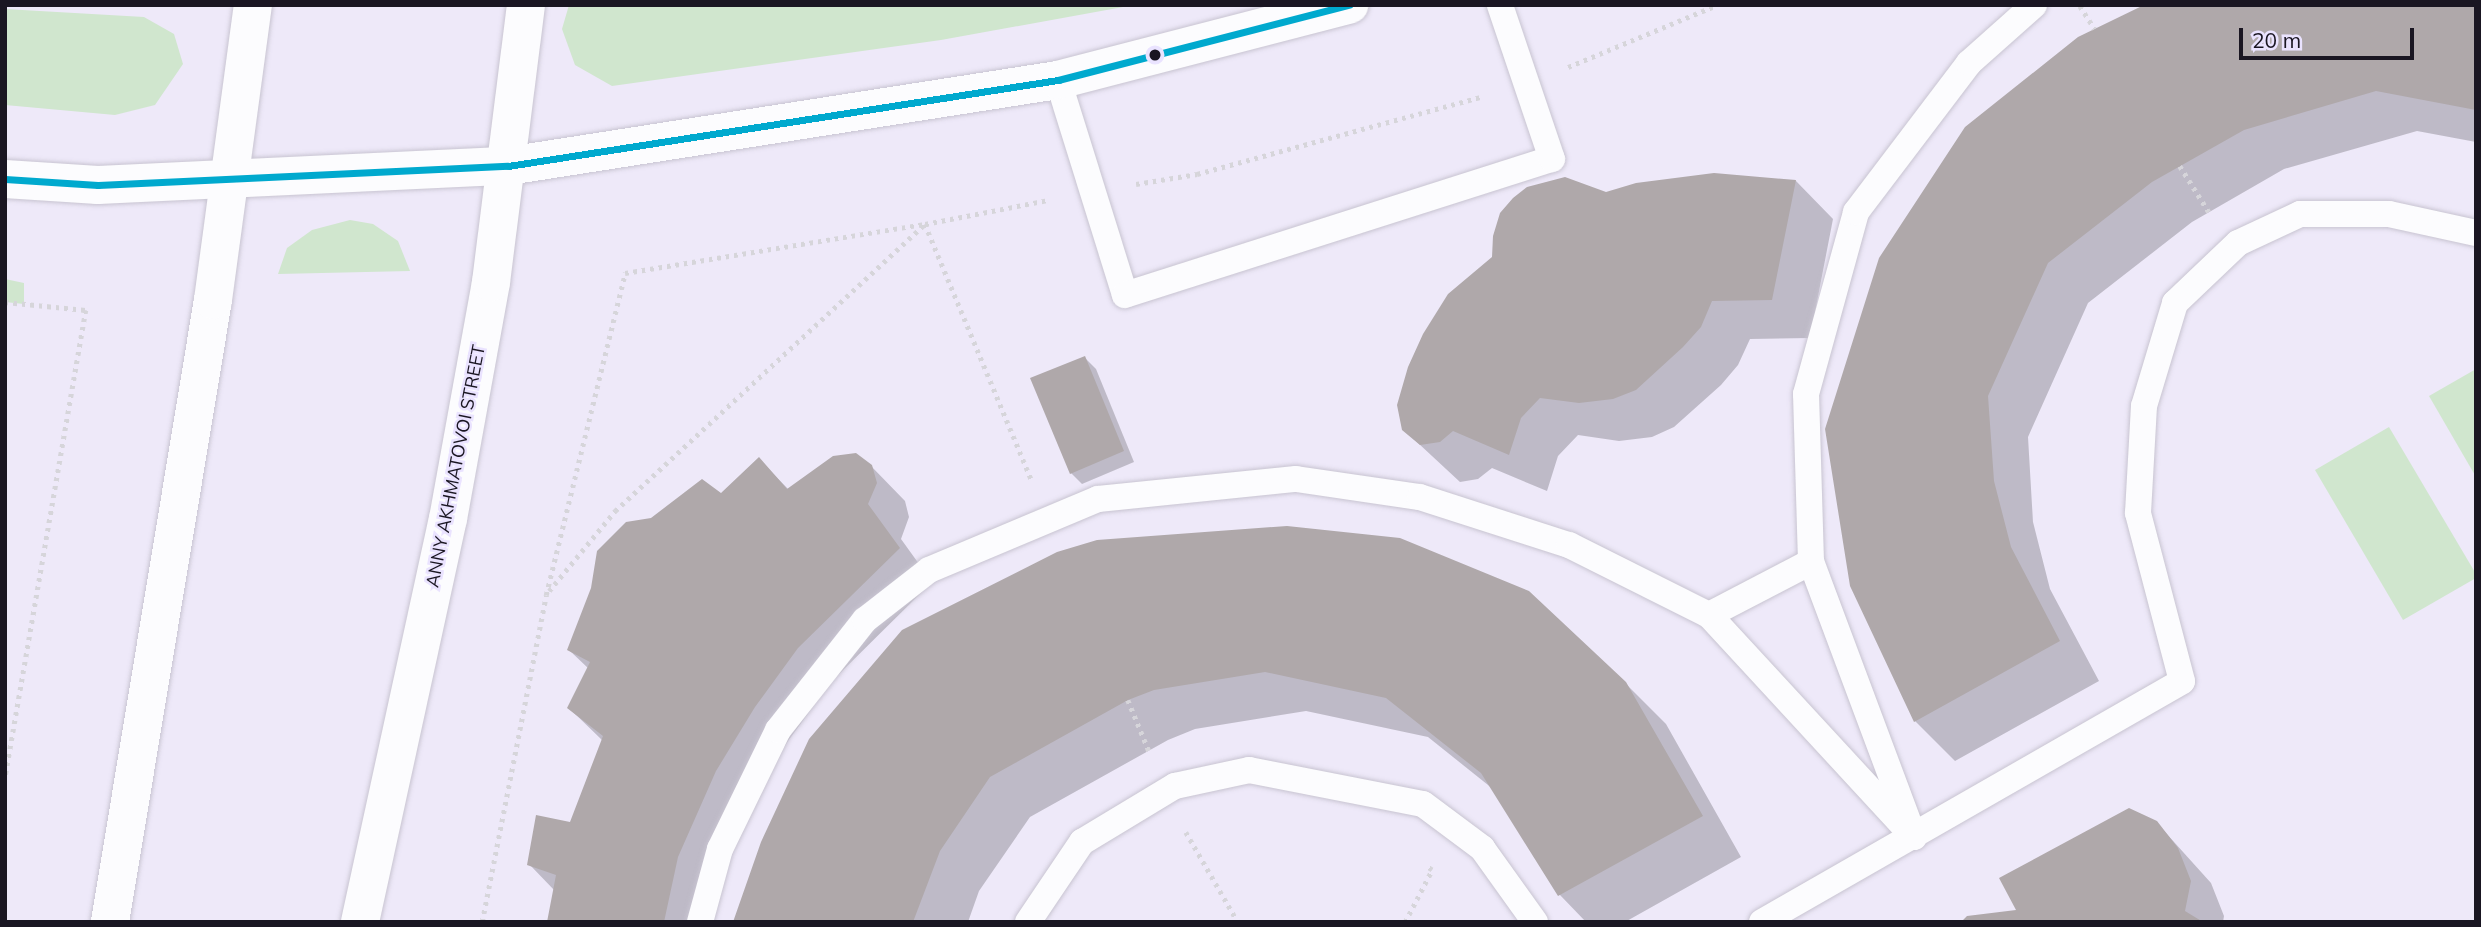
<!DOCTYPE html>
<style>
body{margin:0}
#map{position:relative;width:2481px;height:927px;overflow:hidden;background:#eee9f9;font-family:Mulish,sans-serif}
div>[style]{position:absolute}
.green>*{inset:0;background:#d0e6ce}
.shadow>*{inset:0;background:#0003}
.building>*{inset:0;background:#afa8aa}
.path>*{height:4.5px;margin-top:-2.25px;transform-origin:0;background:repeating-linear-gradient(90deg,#d6d5da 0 3.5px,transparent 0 8.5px)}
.roads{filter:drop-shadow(0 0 2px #c8c4d1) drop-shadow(0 0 2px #c8c4d1)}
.lane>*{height:26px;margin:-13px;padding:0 13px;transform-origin:13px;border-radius:13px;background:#fcfcfe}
.secondary>*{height:38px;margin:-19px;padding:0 19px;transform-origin:19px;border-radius:19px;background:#fcfcfe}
.bus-1>*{height:7px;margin:-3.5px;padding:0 3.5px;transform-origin:3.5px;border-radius:3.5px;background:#00a9ce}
.dots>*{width:19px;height:19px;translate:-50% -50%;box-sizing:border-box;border:4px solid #eae3ff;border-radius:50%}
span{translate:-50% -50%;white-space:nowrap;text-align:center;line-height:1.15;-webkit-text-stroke:5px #eae3ff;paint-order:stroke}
.street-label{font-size:18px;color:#1a1622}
.frame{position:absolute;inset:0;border:7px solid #1a1622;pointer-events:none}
.scale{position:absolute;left:2239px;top:28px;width:175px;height:32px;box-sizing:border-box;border:4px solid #1a1622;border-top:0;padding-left:9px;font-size:21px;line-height:24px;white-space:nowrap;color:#1a1622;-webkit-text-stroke:5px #eae3ff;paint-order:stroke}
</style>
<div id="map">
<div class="green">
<i style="clip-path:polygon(569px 5px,1134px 5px,941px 40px,612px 86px,575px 65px,562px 29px)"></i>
<i style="clip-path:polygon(5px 9px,144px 17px,174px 34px,183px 64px,155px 105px,115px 115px,5px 105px)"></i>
<i style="clip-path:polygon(350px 220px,373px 224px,398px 241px,410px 271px,278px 274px,287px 248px,312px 230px)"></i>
<i style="clip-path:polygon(5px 279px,24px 283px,24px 304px,5px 302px)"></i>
<i style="clip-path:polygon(2476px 369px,2476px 477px,2429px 396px)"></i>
<i style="clip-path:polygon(2389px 427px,2476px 574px,2476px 578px,2403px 620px,2315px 470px)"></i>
</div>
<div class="shadow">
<i style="clip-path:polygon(2476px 5px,2476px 142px,2417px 131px,2284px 169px,2192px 222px,2088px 303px,2028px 437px,2033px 522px,2050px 589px,2099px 681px,1955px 761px,1915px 721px,1851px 586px,1881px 259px)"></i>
<i style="clip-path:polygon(1796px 181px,1833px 219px,1810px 338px,1750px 339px,1738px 365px,1721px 385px,1674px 427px,1652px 437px,1619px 441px,1578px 435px,1558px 456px,1547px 491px,1492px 468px,1478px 479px,1460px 482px,1404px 430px,1606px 194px)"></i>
<i style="clip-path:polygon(1085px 358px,1096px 369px,1134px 462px,1082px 484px,1071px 473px)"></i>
<i style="clip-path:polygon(759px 459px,789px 490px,871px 466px,905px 501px,909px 517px,901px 539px,932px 582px,831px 682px,788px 741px,749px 804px,705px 922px,549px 922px,555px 891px,529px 864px,571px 824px,603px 741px,569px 708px,589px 669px,569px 650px,651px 519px,722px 495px)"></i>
<i style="clip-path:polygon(903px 631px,1625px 683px,1666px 724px,1741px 857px,1625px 922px,1586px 922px,1560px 895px,1493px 789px,1428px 737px,1306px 711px,1195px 729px,1168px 740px,1030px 817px,979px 891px,968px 922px,735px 922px)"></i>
<i style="clip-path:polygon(2156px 822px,2211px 883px,2224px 916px,2223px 922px,1963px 922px,2019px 912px)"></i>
</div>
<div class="building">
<i style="clip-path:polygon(2144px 5px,2476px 5px,2476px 110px,2376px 91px,2244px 130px,2152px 182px,2048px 263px,1988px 396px,1994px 481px,2011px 547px,2060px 641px,1914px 722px,1850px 586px,1825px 429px,1879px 258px,1965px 127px,2078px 37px)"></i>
<i style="clip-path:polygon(1714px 173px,1796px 180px,1772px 300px,1712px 301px,1701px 327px,1683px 347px,1636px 390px,1613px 399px,1579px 403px,1540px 398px,1521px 418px,1509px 455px,1453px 431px,1440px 442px,1420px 445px,1402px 430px,1397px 405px,1408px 367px,1423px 334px,1448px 294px,1492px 257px,1493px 236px,1500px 213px,1513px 198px,1527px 187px,1565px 177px,1606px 192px,1636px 183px)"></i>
<i style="clip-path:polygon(1085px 356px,1124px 451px,1070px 474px,1030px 378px)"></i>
<i style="clip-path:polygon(856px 453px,872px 465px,877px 483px,868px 504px,900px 548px,798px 648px,755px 707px,716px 771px,678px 857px,664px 922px,547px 922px,556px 875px,527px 865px,536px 815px,570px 822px,603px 736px,567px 708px,590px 662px,567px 650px,591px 588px,597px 551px,626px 522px,651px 518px,702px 479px,721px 493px,759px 457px,787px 489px,833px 456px)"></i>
<i style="clip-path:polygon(1287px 526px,1400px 538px,1529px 591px,1626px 682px,1703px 816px,1558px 896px,1481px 773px,1386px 698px,1265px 672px,1154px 690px,1128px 700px,990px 777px,940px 851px,913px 922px,733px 922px,761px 842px,809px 739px,902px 630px,1057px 552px,1097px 540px)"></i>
<i style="clip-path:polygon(2129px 808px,2157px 821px,2178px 848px,2191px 881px,2185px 911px,2203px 922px,1961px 922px,1967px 916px,2016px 910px,1999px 878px)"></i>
</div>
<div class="path">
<i style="left:2080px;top:6px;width:27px;rotate:57deg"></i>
<i style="left:1568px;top:67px;width:161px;rotate:-22.6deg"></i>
<i style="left:2180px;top:166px;width:54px;rotate:57.8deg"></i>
<i style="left:1136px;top:184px;width:62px;rotate:-9.3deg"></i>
<i style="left:1197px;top:174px;width:297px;rotate:-15.2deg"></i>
<i style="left:5px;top:302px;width:81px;rotate:5.6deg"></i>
<i style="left:86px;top:310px;width:475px;rotate:99.8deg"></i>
<i style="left:549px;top:591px;width:104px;rotate:-50.5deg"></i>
<i style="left:615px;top:511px;width:422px;rotate:-42.8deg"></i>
<i style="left:925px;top:224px;width:276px;rotate:67.4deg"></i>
<i style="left:1128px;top:700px;width:55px;rotate:67.6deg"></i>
<i style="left:1186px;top:832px;width:104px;rotate:60deg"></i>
<i style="left:482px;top:922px;width:333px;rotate:-78.9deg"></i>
<i style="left:546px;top:595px;width:332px;rotate:-76.2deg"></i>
<i style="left:625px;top:273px;width:304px;rotate:-9.3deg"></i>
<i style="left:925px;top:224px;width:125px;rotate:-11deg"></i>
<i style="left:1405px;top:922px;width:59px;rotate:-62.6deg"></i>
<i style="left:1432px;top:870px;width:4px;rotate:-146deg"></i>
</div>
<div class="roads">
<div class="lane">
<i style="left:1058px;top:80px;width:225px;rotate:72.7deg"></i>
<i style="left:1125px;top:295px;width:448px;rotate:-17.7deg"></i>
<i style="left:1552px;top:159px;width:163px;rotate:-108.7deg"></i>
<i style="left:1709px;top:615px;width:115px;rotate:-27.5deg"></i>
<i style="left:700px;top:922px;width:76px;rotate:-74.7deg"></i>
<i style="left:720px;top:849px;width:132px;rotate:-64deg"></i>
<i style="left:778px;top:730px;width:140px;rotate:-51.7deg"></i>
<i style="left:865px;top:620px;width:81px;rotate:-38deg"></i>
<i style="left:929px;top:570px;width:183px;rotate:-22.8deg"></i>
<i style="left:1098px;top:499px;width:199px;rotate:-5.8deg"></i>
<i style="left:1296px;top:479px;width:125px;rotate:8.3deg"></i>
<i style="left:1420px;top:497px;width:157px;rotate:17.9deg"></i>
<i style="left:1569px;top:545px;width:157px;rotate:26.6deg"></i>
<i style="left:1709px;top:615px;width:302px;rotate:47.3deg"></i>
<i style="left:1914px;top:837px;width:294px;rotate:-110.5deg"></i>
<i style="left:1811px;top:562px;width:168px;rotate:-91.7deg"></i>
<i style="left:1806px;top:394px;width:189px;rotate:-74.6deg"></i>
<i style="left:1856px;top:212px;width:187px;rotate:-52.8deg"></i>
<i style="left:1969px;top:63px;width:87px;rotate:-41.7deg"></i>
<i style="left:1028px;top:922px;width:97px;rotate:-56deg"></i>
<i style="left:1082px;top:842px;width:109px;rotate:-31.1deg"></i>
<i style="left:1175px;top:786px;width:76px;rotate:-12.2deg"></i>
<i style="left:1249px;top:770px;width:177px;rotate:11.1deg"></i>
<i style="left:1423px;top:804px;width:74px;rotate:36.7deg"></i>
<i style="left:1482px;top:848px;width:91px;rotate:54.4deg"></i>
<i style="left:1762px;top:922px;width:484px;rotate:-29.8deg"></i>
<i style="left:2182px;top:681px;width:174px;rotate:-104.7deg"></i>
<i style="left:2138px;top:513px;width:107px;rotate:-86.8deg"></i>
<i style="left:2144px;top:406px;width:108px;rotate:-73.2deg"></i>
<i style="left:2175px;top:303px;width:87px;rotate:-43.6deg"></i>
<i style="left:2238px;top:243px;width:68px;rotate:-25.1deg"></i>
<i style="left:2300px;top:214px;width:89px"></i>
<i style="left:2389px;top:214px;width:89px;rotate:12.3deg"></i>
</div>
<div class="secondary">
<i style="left:5px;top:179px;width:93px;rotate:3.7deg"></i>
<i style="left:98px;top:185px;width:410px;rotate:-2.7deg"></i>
<i style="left:508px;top:166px;width:557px;rotate:-8.89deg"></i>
<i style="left:1058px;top:80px;width:301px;rotate:-14.5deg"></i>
<i style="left:110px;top:922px;width:630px;rotate:-80.6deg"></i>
<i style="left:213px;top:300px;width:298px;rotate:-82.3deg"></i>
<i style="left:360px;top:922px;width:412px;rotate:-77.7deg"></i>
<i style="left:448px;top:519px;width:241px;rotate:-79.7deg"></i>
<i style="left:491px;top:282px;width:279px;rotate:-82.8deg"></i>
</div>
</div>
<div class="bus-1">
<i style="left:5px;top:179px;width:93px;rotate:3.7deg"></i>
<i style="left:98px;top:185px;width:410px;rotate:-2.7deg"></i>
<i style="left:508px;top:166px;width:557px;rotate:-8.89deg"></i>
<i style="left:1058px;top:80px;width:301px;rotate:-14.5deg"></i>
</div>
<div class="dots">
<i style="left:1155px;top:55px;background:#1a1622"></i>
</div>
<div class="street-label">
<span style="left:456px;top:466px;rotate:-79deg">ANNY AKHMATOVOI STREET</span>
</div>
<div class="frame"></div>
<div class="scale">20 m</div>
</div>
